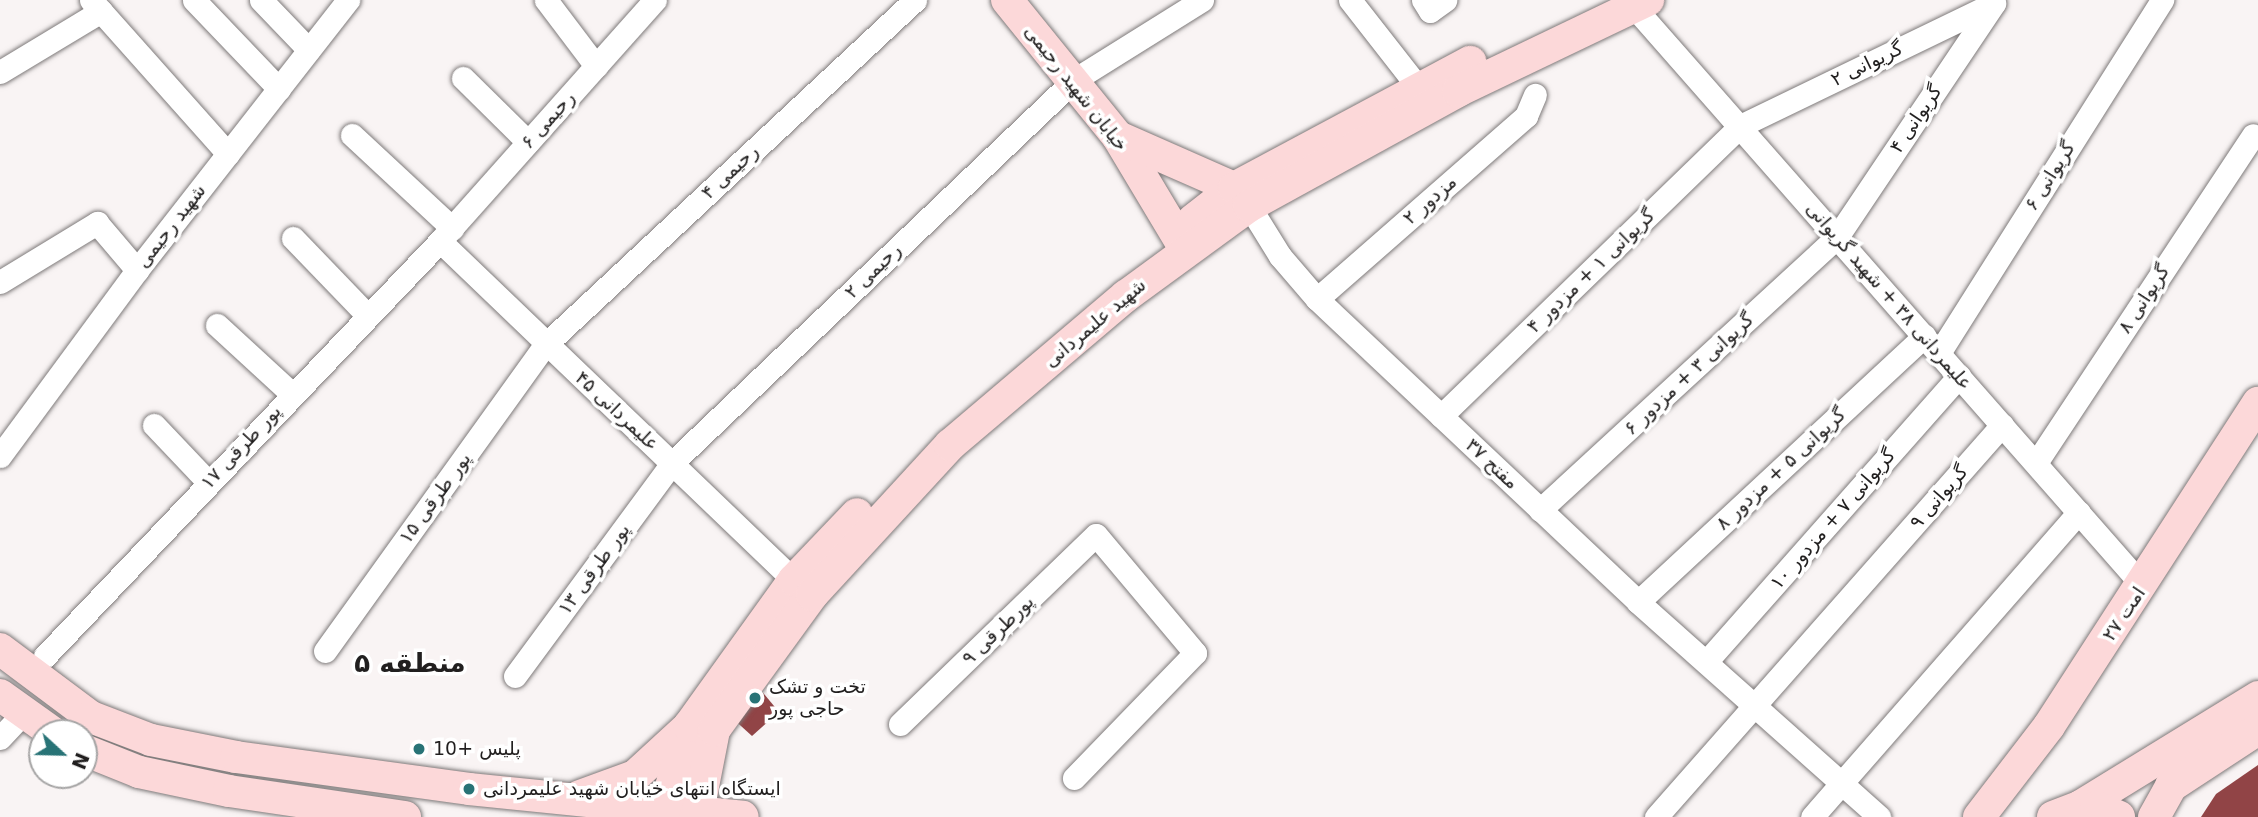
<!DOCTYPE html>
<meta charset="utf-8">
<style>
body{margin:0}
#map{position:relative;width:2258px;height:817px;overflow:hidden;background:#f9f4f4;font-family:"DejaVu Sans","Noto Sans Arabic",sans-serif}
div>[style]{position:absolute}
.building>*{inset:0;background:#914446}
.roads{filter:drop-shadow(0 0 2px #7e7a7a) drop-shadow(0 0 2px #7e7a7a)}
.street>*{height:23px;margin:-11.5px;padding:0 11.5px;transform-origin:11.5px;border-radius:11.5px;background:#fff}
.secondary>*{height:32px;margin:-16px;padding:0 16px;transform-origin:16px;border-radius:16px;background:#fcd8d9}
.dots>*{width:19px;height:19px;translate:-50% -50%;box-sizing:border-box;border:4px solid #fff;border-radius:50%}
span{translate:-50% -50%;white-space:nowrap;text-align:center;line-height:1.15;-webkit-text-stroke:7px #fff;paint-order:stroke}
.street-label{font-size:19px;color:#211f1f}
.poi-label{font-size:19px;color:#211f1f}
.left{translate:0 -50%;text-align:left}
.district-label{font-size:26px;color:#211f1f;font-weight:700}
.north{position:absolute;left:28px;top:719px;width:70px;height:70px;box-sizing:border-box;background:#fff;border:2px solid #a6a5a5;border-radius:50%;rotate:112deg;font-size:19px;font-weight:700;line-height:28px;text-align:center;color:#211f1f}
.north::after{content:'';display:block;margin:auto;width:24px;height:32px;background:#287376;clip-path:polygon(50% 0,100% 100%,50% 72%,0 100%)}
</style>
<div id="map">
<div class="building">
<i style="clip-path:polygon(755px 683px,779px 712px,752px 736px,730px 716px)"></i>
<i style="clip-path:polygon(2258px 765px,2258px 817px,2201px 817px,2216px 794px)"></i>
</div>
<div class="roads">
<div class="street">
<i style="left:91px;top:0;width:206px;rotate:48.3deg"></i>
<i style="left:194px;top:0;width:123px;rotate:46.3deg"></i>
<i style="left:261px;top:0;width:69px;rotate:46.2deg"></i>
<i style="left:546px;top:0;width:83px;rotate:52.9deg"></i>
<i style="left:1350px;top:0;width:110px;rotate:52deg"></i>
<i style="left:1423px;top:0;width:13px;rotate:58deg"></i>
<i style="left:1430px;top:11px;width:19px;rotate:-36deg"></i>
<i style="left:1634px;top:7px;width:771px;rotate:48.68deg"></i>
<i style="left:0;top:72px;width:118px;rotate:-31.1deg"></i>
<i style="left:463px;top:78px;width:91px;rotate:44.6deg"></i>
<i style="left:352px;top:135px;width:137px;rotate:42.9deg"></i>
<i style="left:1249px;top:206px;width:59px;rotate:58.2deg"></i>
<i style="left:1280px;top:256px;width:57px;rotate:49.3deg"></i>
<i style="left:1317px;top:299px;width:441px;rotate:43.3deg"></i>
<i style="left:1638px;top:602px;width:323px;rotate:41.7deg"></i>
<i style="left:293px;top:238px;width:107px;rotate:46.1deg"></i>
<i style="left:440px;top:241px;width:490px;rotate:43.8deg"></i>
<i style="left:0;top:282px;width:114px;rotate:-31.3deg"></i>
<i style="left:97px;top:223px;width:62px;rotate:49.6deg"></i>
<i style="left:1317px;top:299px;width:278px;rotate:-41.2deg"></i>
<i style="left:1526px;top:116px;width:23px;rotate:-67deg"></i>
<i style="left:217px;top:325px;width:100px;rotate:42.6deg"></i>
<i style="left:1939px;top:353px;width:418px;rotate:-57.7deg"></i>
<i style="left:1441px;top:416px;width:417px;rotate:-44.1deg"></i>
<i style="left:1740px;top:126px;width:282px;rotate:-25.8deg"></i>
<i style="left:154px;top:425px;width:80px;rotate:46.5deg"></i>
<i style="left:0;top:456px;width:231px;rotate:-53.6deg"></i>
<i style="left:137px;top:270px;width:343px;rotate:-52deg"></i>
<i style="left:2036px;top:463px;width:393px;rotate:-56.5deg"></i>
<i style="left:1540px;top:510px;width:403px;rotate:-42.6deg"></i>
<i style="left:1837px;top:237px;width:282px;rotate:-56.1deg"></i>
<i style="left:1638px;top:602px;width:391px;rotate:-42.9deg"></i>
<i style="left:325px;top:651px;width:377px;rotate:-54.3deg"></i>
<i style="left:545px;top:345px;width:506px;rotate:-43deg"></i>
<i style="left:45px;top:656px;width:573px;rotate:-46.41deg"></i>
<i style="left:440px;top:241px;width:323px;rotate:-48.3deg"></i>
<i style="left:1706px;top:662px;width:382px;rotate:-48.5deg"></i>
<i style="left:515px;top:676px;width:265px;rotate:-53.6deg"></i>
<i style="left:672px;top:463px;width:555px;rotate:-43.61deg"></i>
<i style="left:1074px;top:80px;width:151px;rotate:-32deg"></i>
<i style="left:900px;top:724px;width:272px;rotate:-44deg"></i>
<i style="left:1096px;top:535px;width:154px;rotate:50deg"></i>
<i style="left:1195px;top:653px;width:174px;rotate:134.1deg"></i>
<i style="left:0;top:738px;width:34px;rotate:-47deg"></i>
<i style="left:1656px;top:817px;width:523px;rotate:-48.57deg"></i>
<i style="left:1812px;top:817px;width:405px;rotate:-48.8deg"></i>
</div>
<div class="secondary">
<i style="left:1007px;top:0;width:176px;rotate:51deg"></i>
<i style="left:1118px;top:137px;width:131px;rotate:59.1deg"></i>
<i style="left:1118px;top:137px;width:127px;rotate:23.7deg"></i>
<i style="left:1234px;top:188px;width:16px;rotate:50deg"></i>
<i style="left:1193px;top:220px;width:52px;rotate:-38deg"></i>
<i style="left:1234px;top:188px;width:268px;rotate:-28.1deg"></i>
<i style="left:0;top:649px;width:114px;rotate:36.8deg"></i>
<i style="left:91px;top:717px;width:64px;rotate:21deg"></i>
<i style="left:151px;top:740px;width:87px;rotate:11.3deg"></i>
<i style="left:236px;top:757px;width:235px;rotate:7.8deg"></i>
<i style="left:469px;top:789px;width:275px;rotate:5.8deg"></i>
<i style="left:0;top:695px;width:65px;rotate:35.6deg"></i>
<i style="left:84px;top:750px;width:59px;rotate:21.8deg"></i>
<i style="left:139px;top:772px;width:92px;rotate:11.9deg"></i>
<i style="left:229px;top:791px;width:178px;rotate:8.4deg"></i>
<i style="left:580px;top:796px;width:59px;rotate:-20deg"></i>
<i style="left:635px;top:776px;width:68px;rotate:-42.6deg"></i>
<i style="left:2081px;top:806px;width:208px;rotate:-31.6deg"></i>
<i style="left:662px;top:817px;width:95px;rotate:-73.5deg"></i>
<i style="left:689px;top:726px;width:180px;rotate:-54.3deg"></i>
<i style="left:794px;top:580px;width:91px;rotate:-46.3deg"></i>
<i style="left:697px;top:817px;width:89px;rotate:-78.9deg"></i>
<i style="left:714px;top:730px;width:167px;rotate:-54deg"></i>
<i style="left:812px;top:595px;width:204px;rotate:-47.4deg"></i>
<i style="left:950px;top:445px;width:231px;rotate:-40.3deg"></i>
<i style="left:1126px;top:296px;width:152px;rotate:-36.2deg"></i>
<i style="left:1249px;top:206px;width:239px;rotate:-28.8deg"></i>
<i style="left:1458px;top:91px;width:211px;rotate:-25.6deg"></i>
<i style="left:1979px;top:817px;width:115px;rotate:-52.4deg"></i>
<i style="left:2049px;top:726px;width:385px;rotate:-57.1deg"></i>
<i style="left:2053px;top:817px;width:30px;rotate:-21deg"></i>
<i style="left:2081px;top:806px;width:15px;rotate:4deg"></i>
<i style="left:2096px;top:807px;width:25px;rotate:23deg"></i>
<i style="left:2154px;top:817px;width:35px;rotate:-61deg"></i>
<i style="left:2171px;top:786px;width:104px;rotate:-33.2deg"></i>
</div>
</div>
<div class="dots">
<i style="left:755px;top:698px;background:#287376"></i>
<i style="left:419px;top:749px;background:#287376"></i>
<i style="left:469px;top:789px;background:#287376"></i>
</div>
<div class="street-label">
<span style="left:1867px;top:64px;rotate:-26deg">گریوانی ۲</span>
<span style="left:1076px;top:88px;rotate:52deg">خیابان شهید رحیمی</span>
<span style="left:1916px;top:119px;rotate:-56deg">گریوانی ۴</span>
<span style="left:548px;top:120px;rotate:-48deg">رحیمی ۶</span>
<span style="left:730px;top:172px;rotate:-43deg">رحیمی ۴</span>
<span style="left:2050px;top:176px;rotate:-58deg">گریوانی ۶</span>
<span style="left:1430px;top:200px;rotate:-41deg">مزدور ۲</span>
<span style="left:171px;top:226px;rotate:-52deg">شهید رحیمی</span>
<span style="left:873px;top:271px;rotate:-44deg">رحیمی ۲</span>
<span style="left:1591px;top:271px;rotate:-44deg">گریوانی ۱ + مزدور ۴</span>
<span style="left:1889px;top:296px;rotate:49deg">علیمردانی ۳۸ + شهید گریوانی</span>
<span style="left:2144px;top:299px;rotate:-57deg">گریوانی ۸</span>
<span style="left:1095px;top:323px;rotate:-40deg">شهید علیمردانی</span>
<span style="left:1689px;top:374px;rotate:-43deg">گریوانی ۳ + مزدور ۶</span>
<span style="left:617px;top:411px;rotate:43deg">علیمردانی ۴۵</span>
<span style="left:241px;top:447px;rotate:-47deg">پور طرقی ۱۷</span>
<span style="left:1492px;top:464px;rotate:43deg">مفتح ۳۷</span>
<span style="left:1781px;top:469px;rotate:-43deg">گریوانی ۵ + مزدور ۸</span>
<span style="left:1939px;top:497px;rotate:-49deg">گریوانی ۹</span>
<span style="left:435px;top:498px;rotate:-54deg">پور طرقی ۱۵</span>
<span style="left:1833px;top:519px;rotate:-49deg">گریوانی ۷ + مزدور ۱۰</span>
<span style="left:594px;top:569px;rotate:-54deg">پور طرقی ۱۳</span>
<span style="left:2124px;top:614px;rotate:-56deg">امت ۲۷</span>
<span style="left:998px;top:630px;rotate:-44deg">پورطرقی ۹</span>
</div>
<div class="poi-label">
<span class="left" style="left:769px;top:698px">تخت و تشک<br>حاجی پور</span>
<span class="left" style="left:433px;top:749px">پلیس +10</span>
<span class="left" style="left:483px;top:789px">ایستگاه انتهای خیابان شهید علیمردانی</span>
</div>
<div class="district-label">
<span style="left:410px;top:664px">منطقه ۵</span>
</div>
<div class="north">N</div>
</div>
